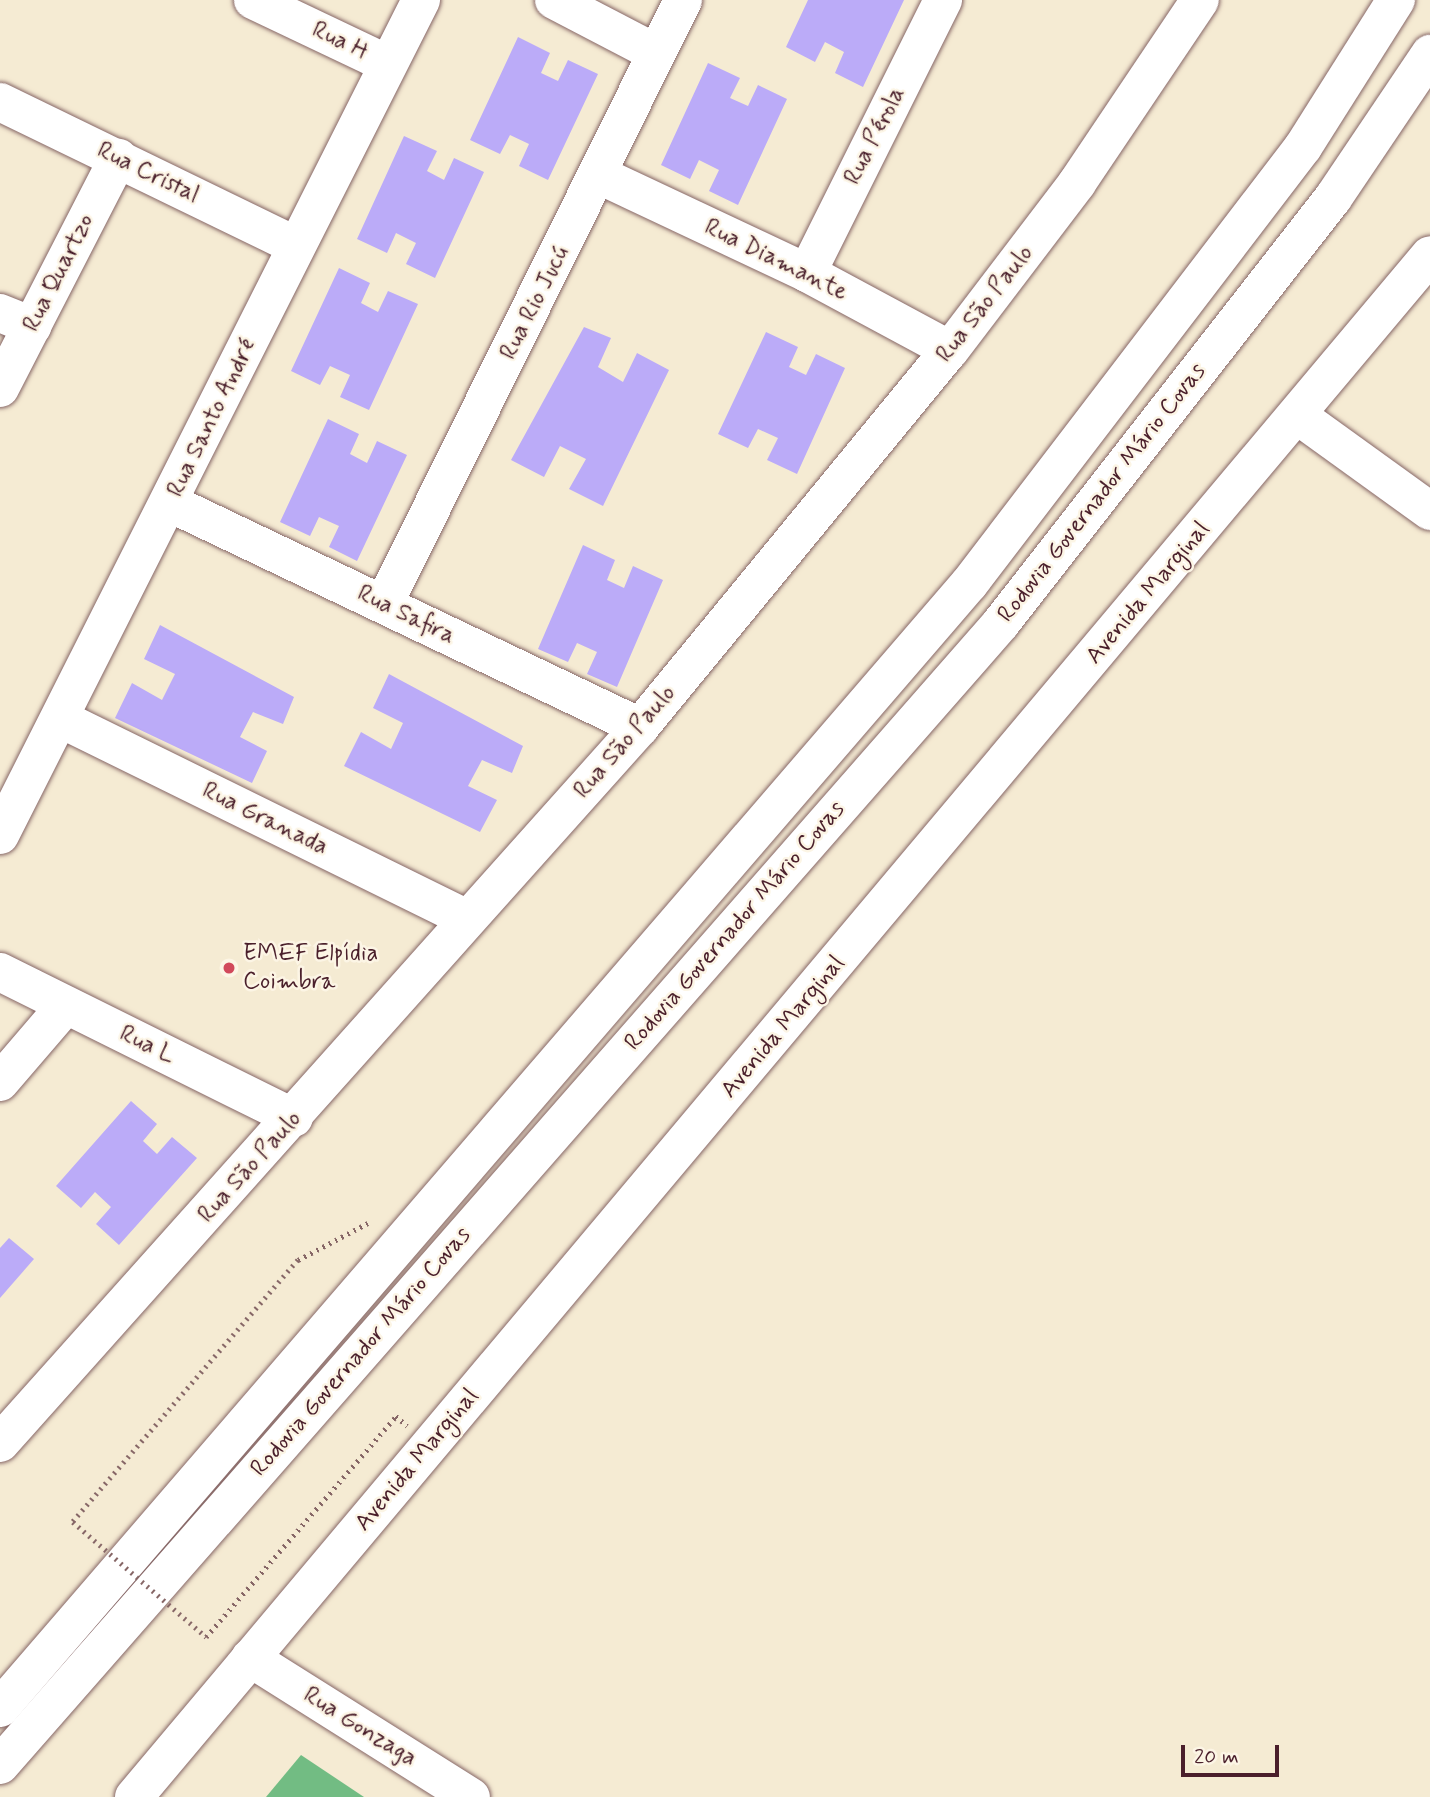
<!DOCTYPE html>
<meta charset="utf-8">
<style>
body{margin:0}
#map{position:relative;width:1430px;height:1797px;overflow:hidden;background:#f5ebd3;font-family:Mynerve,sans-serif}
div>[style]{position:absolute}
.forest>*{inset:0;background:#72bc83}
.building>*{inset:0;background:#bbabf8}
.path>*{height:4.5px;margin-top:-2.25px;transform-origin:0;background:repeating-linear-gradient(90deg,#866666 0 2px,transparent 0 7px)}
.roads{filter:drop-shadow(0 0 2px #866666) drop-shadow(0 0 2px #866666)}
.minor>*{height:38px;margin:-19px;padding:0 19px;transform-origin:19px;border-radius:19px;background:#fff}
.major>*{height:38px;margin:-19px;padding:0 19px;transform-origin:19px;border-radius:19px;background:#fff}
.path-bridge>*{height:4.5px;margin-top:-2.25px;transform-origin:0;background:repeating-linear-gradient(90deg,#866666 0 2px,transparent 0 7px)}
.dots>*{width:19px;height:19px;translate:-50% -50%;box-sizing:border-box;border:4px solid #fcf5e5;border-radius:50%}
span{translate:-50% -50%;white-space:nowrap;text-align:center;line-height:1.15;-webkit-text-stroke:5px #fcf5e5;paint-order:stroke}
.street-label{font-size:24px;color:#4a1f2b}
.poi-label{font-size:24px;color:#4a1f2b}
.left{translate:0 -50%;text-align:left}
.scale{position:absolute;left:1181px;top:1745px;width:98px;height:32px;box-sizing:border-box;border:4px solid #4a1f2b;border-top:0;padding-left:9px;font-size:21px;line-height:24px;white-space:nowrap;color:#4a1f2b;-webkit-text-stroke:5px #fcf5e5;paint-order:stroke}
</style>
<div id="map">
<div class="forest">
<i style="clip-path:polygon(301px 1755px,364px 1797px,266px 1797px)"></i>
</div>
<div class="building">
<i style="clip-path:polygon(808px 0,904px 0,863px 87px,835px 73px,844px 52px,825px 42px,815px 62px,786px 47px)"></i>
<i style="clip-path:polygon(518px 37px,550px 53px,541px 73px,558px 81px,568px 60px,598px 74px,548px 180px,519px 166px,529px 144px,510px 135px,500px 154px,470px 140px)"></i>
<i style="clip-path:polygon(708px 63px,740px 78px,730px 98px,748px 106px,758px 85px,787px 99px,738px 205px,709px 191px,719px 170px,699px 160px,690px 179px,661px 165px)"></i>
<i style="clip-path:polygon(404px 136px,437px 151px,427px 171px,444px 180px,454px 158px,484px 172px,435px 278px,406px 264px,416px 243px,396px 233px,387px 253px,357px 239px)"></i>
<i style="clip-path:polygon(339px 268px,370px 283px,361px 303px,378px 312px,388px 291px,418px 304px,369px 410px,340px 397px,350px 375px,330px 366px,320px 385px,291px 371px)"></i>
<i style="clip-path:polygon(584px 327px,611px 338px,598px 367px,623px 382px,637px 353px,669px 370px,603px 506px,569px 489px,586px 459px,560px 446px,544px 477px,511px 460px)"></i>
<i style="clip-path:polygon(766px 332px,798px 347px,789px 367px,806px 375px,816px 354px,845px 368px,797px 474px,767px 460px,778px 438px,758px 429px,748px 448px,718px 434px)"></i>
<i style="clip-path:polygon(328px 419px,359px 434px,350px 454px,367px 463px,377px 441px,407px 455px,357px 561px,329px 547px,339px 526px,319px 517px,310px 536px,280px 522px)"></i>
<i style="clip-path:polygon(583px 545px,615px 560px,607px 580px,624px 588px,633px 566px,663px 580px,617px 687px,587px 674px,597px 652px,577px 643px,568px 662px,538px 649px)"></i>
<i style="clip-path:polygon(160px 625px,294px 697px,283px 724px,253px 712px,240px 737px,267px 751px,252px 783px,115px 718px,132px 683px,162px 700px,175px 674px,144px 659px)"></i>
<i style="clip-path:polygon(389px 674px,523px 746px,512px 773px,482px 760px,468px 786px,497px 800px,480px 832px,344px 766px,361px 732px,391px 749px,403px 723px,373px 708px)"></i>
<i style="clip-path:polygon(131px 1101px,157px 1124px,143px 1141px,157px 1154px,172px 1137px,197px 1158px,119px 1245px,96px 1224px,111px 1207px,95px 1192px,81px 1208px,56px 1186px)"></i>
<i style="clip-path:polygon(9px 1238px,34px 1259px,0 1298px,0 1248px)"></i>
</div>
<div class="path">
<i style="left:298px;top:1260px;width:79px;rotate:-27.9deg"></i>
</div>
<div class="roads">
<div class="minor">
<i style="left:253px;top:0;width:149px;rotate:25.4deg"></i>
<i style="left:554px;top:0;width:115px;rotate:27.5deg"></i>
<i style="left:0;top:102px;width:329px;rotate:25.9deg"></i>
<i style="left:599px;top:175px;width:230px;rotate:25.2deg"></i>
<i style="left:807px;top:273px;width:162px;rotate:28.3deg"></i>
<i style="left:807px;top:273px;width:305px;rotate:-63.5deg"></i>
<i style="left:0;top:313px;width:35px;rotate:22deg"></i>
<i style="left:0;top:388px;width:259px;rotate:-62.8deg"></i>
<i style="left:1297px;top:415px;width:164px;rotate:35.8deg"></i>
<i style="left:170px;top:503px;width:521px;rotate:25.48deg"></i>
<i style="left:384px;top:604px;width:674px;rotate:-63.66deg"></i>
<i style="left:61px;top:719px;width:453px;rotate:26.2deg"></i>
<i style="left:0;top:835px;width:935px;rotate:-63.24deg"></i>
<i style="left:0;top:972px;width:328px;rotate:26.4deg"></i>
<i style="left:0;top:1082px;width:101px;rotate:-49.4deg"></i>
<i style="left:0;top:1443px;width:960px;rotate:-48.21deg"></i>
<i style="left:640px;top:727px;width:488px;rotate:-50.6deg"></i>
<i style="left:950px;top:350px;width:210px;rotate:-52.7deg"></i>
<i style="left:1077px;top:183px;width:220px;rotate:-56.1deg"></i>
<i style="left:250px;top:1658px;width:261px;rotate:32.2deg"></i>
<i style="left:134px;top:1797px;width:2014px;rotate:-49.95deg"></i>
</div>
<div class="major">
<i style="left:0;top:1708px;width:1484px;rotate:-49.24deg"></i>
<i style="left:969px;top:584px;width:550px;rotate:-52.61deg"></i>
<i style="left:1303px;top:147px;width:174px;rotate:-57.7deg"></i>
<i style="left:0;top:1765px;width:1519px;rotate:-48.76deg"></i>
<i style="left:1001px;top:623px;width:539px;rotate:-52deg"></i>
<i style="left:1333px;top:198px;width:174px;rotate:-56deg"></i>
</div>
</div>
<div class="path-bridge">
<i style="left:298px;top:1260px;width:345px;rotate:130.7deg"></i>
<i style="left:73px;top:1522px;width:176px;rotate:40.8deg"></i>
<i style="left:206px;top:1637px;width:291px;rotate:-49.3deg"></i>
<i style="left:396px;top:1416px;width:15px;rotate:42deg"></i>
</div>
<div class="dots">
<i style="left:229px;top:968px;background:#d1495b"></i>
</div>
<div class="street-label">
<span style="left:340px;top:41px;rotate:25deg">Rua H</span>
<span style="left:875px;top:136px;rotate:-63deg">Rua Pérola</span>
<span style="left:148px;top:173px;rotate:26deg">Rua Cristal</span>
<span style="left:776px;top:260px;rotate:26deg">Rua Diamante</span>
<span style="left:59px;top:273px;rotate:-63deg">Rua Quartzo</span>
<span style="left:535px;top:303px;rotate:-63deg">Rua Rio Jucú</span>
<span style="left:985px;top:304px;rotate:-52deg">Rua São Paulo</span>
<span style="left:212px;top:418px;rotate:-64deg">Rua Santo André</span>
<span style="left:1102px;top:493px;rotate:-52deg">Rodovia Governador Mário Covas</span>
<span style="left:1148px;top:593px;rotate:-50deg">Avenida Marginal</span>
<span style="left:406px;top:615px;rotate:26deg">Rua Safira</span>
<span style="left:625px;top:742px;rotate:-49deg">Rua São Paulo</span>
<span style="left:265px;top:819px;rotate:26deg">Rua Granada</span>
<span style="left:735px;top:926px;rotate:-49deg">Rodovia Governador Mário Covas</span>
<span style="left:783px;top:1027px;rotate:-50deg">Avenida Marginal</span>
<span style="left:147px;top:1045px;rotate:26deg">Rua L</span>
<span style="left:250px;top:1167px;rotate:-48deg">Rua São Paulo</span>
<span style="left:361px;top:1352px;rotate:-49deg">Rodovia Governador Mário Covas</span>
<span style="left:417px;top:1460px;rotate:-50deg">Avenida Marginal</span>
<span style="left:360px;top:1727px;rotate:32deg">Rua Gonzaga</span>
</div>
<div class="poi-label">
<span class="left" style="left:243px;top:968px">EMEF Elpídia<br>Coimbra</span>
</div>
<div class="scale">20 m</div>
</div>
